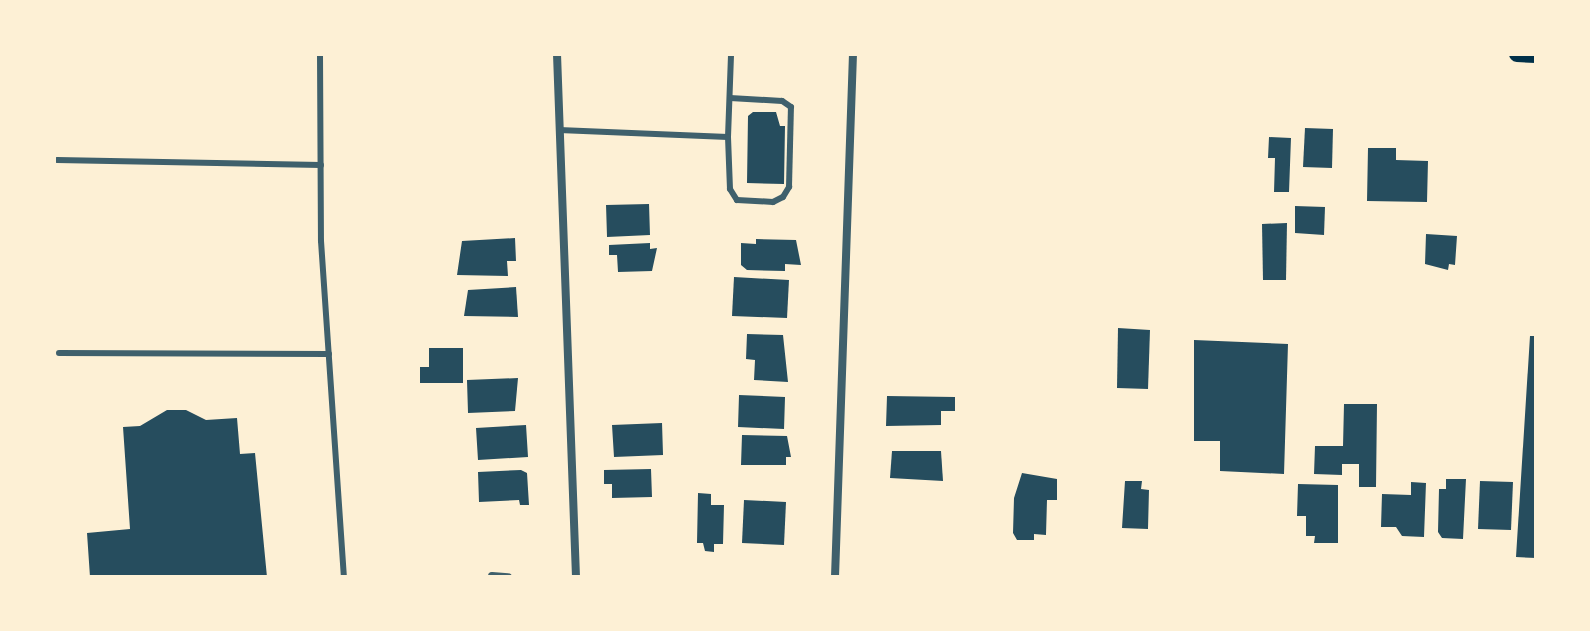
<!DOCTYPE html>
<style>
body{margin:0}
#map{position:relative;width:1590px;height:631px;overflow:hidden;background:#fdf0d5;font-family:Poppins,sans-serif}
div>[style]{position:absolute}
.building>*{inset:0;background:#264d5e}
.service>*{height:6px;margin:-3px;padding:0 3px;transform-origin:3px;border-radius:3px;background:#3f606c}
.minor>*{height:8px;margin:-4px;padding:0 4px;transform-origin:4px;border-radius:4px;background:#3f606c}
.secondary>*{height:16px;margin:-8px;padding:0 8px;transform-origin:8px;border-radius:8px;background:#003049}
span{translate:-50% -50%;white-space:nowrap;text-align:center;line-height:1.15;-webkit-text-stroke:6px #fdf0d5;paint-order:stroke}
.frame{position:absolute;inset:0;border:56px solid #fdf0d5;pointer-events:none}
</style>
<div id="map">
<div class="building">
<i style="clip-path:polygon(753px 112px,776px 112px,780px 126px,785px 126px,784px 184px,747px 183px,748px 116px)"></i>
<i style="clip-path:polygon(1305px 128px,1333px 129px,1332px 168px,1303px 167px)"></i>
<i style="clip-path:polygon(1269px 137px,1291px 138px,1289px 192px,1274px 192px,1275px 158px,1268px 158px)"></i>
<i style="clip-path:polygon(1368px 148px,1396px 148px,1396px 160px,1428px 161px,1427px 202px,1367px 201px)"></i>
<i style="clip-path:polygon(649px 204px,650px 235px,607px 237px,606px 205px)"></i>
<i style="clip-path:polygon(1295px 206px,1325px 207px,1324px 235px,1295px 233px)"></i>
<i style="clip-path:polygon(1287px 223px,1286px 280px,1263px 280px,1262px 224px)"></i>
<i style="clip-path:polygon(1426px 234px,1457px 236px,1455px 265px,1449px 264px,1448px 270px,1425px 264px)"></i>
<i style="clip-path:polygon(515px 238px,516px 261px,507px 261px,508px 276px,457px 275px,462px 241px)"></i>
<i style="clip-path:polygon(756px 239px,796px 240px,801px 265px,785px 264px,785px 271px,747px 270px,741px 265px,741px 243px,756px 244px)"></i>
<i style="clip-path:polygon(650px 243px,650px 249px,657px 248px,652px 271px,618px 272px,617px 255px,609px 255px,609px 245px)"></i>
<i style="clip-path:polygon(734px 277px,789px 280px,787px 318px,732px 316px)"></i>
<i style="clip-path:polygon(516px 287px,518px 317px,464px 316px,468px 290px)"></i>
<i style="clip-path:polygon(1118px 328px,1150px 330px,1148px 389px,1117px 388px)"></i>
<i style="clip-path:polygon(747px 334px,783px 335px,788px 382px,754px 380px,755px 360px,746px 359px)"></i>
<i style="clip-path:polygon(1530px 336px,1536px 336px,1536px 558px,1516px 557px)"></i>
<i style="clip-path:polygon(1194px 340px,1288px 344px,1284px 474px,1220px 471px,1220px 441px,1194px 441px)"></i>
<i style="clip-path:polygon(429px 348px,463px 348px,463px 383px,420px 383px,420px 367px,429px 367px)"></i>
<i style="clip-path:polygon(518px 378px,515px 411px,468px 413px,467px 380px)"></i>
<i style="clip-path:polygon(739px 395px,785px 397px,784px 429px,738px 427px)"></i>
<i style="clip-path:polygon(887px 396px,955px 397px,955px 411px,941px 411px,941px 425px,886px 426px)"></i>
<i style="clip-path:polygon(1344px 404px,1377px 404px,1376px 487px,1359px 487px,1359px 464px,1342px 464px,1342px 475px,1314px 474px,1315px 446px,1343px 446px)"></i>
<i style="clip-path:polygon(167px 410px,186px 410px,206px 420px,237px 418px,240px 454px,255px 453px,267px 577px,90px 577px,87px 533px,130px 529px,123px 427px,140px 426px)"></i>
<i style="clip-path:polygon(662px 423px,663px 455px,614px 457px,612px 425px)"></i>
<i style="clip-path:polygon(526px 425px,528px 457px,478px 460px,476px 428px)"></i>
<i style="clip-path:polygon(742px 435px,787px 436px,791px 457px,786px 457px,786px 465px,741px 465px)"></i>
<i style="clip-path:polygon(892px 451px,941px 451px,943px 481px,890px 478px)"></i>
<i style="clip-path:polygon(651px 469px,652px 497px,612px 498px,612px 484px,604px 484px,604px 470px)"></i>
<i style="clip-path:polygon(521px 470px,527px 473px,529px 505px,520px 505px,519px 500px,479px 502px,478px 472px)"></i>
<i style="clip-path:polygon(1022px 473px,1057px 479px,1057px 500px,1047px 500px,1046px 535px,1034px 534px,1034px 540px,1017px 540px,1013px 533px,1014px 498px)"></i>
<i style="clip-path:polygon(1446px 479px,1466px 479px,1463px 539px,1442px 538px,1438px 532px,1439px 489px,1446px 489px)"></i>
<i style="clip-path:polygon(1125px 481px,1142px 481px,1141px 489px,1149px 490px,1148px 529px,1122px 528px)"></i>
<i style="clip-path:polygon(1480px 481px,1513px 482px,1511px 530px,1478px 529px)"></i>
<i style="clip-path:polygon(1411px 482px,1426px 483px,1424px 537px,1402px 536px,1396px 527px,1381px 527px,1382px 494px,1411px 495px)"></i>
<i style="clip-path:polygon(1298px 484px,1338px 485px,1338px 543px,1314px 543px,1315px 536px,1306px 536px,1306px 516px,1297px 516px)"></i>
<i style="clip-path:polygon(698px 493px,711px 494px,711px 505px,724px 505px,723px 544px,714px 544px,714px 552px,705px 551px,703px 543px,697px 543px)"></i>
<i style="clip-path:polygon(744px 500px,786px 502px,784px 545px,742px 543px)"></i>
</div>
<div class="service">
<i style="left:320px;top:54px;width:187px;rotate:89.7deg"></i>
<i style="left:321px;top:241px;width:337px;rotate:86.1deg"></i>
<i style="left:559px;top:130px;width:169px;rotate:2.4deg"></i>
<i style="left:728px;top:137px;width:83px;rotate:-87.9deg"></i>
<i style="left:728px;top:137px;width:52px;rotate:87.8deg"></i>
<i style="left:730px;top:189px;width:13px;rotate:58deg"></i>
<i style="left:737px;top:200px;width:36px;rotate:3deg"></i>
<i style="left:773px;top:202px;width:11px;rotate:-27deg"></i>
<i style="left:783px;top:197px;width:12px;rotate:-59deg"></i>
<i style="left:789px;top:187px;width:80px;rotate:-88.6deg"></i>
<i style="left:791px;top:107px;width:11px;rotate:-146deg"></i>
<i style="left:782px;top:101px;width:52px;rotate:-176.7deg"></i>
<i style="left:57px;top:160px;width:264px;rotate:1.1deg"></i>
<i style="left:59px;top:353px;width:270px;rotate:0.2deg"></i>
</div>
<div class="minor">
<i style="left:557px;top:54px;width:523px;rotate:87.92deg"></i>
<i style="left:492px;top:576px;width:16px;rotate:4deg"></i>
<i style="left:835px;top:577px;width:523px;rotate:-88.03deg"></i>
</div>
<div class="secondary">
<i style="left:1517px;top:54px;width:19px;rotate:3deg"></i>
</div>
<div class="frame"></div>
</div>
